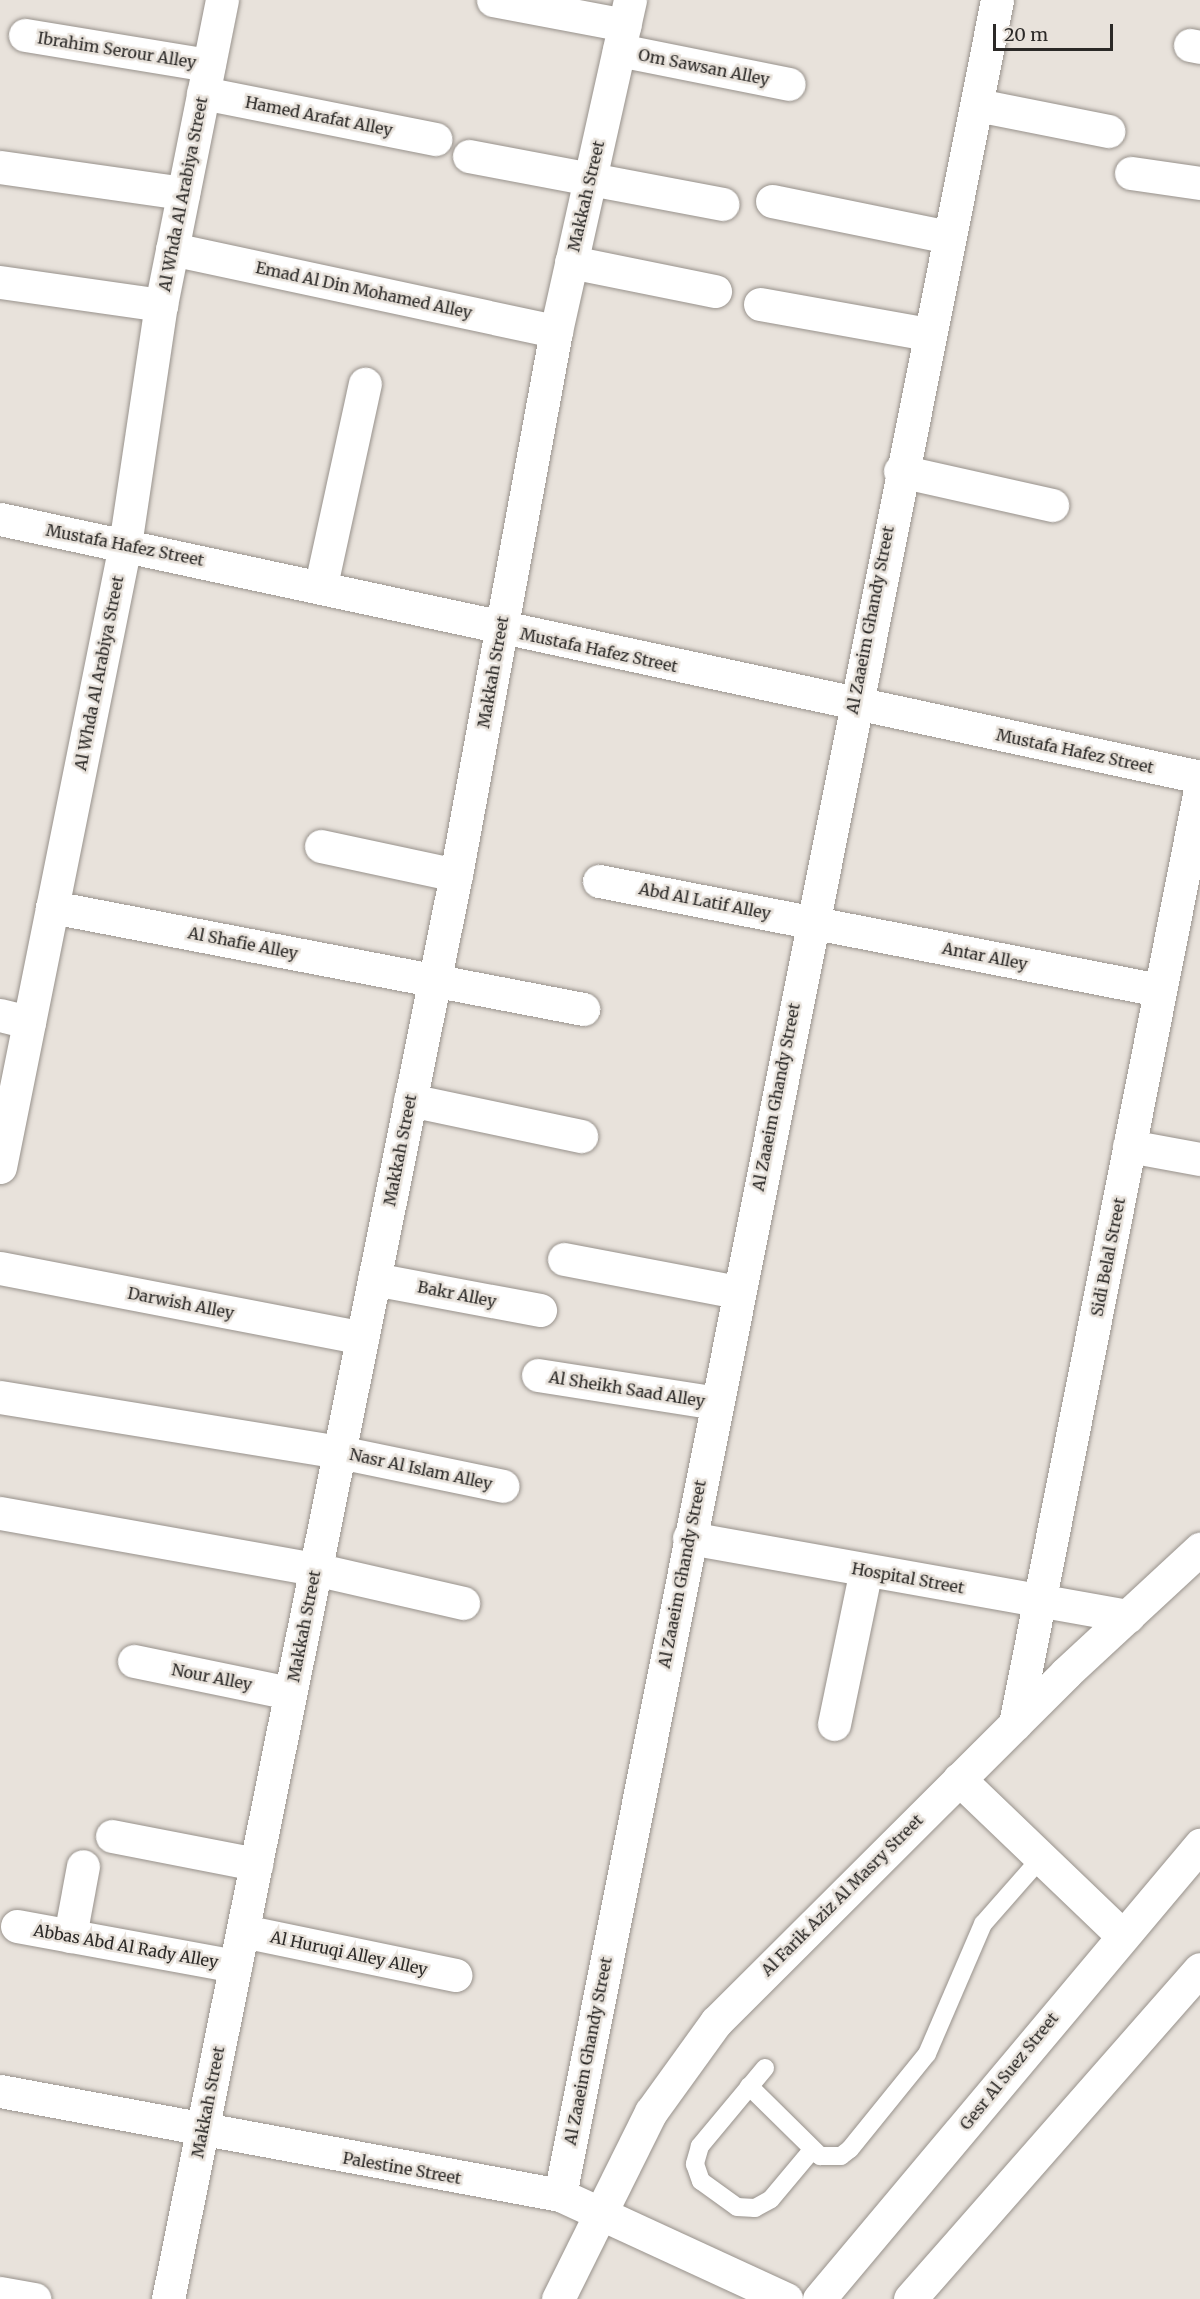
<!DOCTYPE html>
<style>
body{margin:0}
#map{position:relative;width:1200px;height:2299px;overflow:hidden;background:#e8e2db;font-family:Merriweather,serif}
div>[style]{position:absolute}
.roads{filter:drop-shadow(0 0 2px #98928c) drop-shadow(0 0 2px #98928c)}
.service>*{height:18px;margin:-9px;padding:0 9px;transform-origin:9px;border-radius:9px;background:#fff}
.minor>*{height:33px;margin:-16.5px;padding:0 16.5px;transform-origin:16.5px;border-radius:16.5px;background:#fff}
.tertiary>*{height:33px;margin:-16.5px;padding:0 16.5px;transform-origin:16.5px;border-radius:16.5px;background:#fff}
.primary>*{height:33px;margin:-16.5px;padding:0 16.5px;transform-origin:16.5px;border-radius:16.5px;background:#fff}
span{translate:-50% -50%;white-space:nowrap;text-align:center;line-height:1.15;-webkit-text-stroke:5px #e8e2db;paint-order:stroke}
.street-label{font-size:16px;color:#2b2927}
.scale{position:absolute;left:993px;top:24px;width:120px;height:27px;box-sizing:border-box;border:3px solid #2b2927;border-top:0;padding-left:8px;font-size:18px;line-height:21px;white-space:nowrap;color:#2b2927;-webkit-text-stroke:4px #e8e2db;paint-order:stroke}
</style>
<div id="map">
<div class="roads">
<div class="service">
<i style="left:765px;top:2068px;width:102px;rotate:129.8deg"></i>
<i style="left:700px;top:2146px;width:19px;rotate:106deg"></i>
<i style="left:695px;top:2164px;width:18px;rotate:71deg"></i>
<i style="left:701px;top:2181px;width:44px;rotate:35.8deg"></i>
<i style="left:737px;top:2207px;width:18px;rotate:3deg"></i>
<i style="left:755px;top:2208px;width:18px;rotate:-29deg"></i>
<i style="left:771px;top:2199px;width:64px;rotate:-50.1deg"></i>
<i style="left:749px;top:2086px;width:100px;rotate:44.6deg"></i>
<i style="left:820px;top:2156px;width:21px"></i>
<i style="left:841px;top:2156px;width:11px;rotate:-38deg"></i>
<i style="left:850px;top:2149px;width:122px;rotate:-51deg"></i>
<i style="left:927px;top:2054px;width:142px;rotate:-66.7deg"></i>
<i style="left:983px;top:1924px;width:88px;rotate:-48.7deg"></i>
</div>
<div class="minor">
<i style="left:493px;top:0;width:134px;rotate:10.7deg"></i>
<i style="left:25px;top:35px;width:186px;rotate:9.3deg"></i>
<i style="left:1190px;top:45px;width:10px;rotate:11deg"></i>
<i style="left:619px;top:50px;width:173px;rotate:11.3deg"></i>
<i style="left:203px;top:93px;width:237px;rotate:11.2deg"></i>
<i style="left:977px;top:105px;width:134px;rotate:11.2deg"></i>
<i style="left:469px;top:156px;width:258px;rotate:10.7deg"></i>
<i style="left:0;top:167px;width:185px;rotate:8.1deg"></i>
<i style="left:1131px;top:173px;width:70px;rotate:8.2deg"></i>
<i style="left:772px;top:201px;width:181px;rotate:11.5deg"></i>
<i style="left:172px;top:249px;width:393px;rotate:12.1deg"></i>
<i style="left:571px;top:262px;width:147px;rotate:11.4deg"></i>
<i style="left:0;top:282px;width:163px;rotate:8.1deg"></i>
<i style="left:760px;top:304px;width:172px;rotate:10.1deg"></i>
<i style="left:900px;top:471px;width:156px;rotate:12.6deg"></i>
<i style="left:321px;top:585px;width:206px;rotate:-77.7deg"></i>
<i style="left:321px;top:846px;width:138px;rotate:12.1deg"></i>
<i style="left:599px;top:881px;width:571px;rotate:11.01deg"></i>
<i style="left:52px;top:907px;width:541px;rotate:10.87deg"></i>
<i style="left:0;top:1015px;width:30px;rotate:14deg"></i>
<i style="left:410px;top:1100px;width:175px;rotate:11.9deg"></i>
<i style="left:1129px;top:1146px;width:72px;rotate:10.4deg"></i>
<i style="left:0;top:1167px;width:634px;rotate:-78.64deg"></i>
<i style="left:125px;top:545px;width:243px;rotate:-81.5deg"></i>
<i style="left:161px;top:305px;width:311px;rotate:-78.7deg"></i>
<i style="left:564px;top:1259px;width:176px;rotate:10.8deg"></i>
<i style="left:0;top:1268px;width:369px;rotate:10.9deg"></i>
<i style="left:374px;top:1279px;width:169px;rotate:10.6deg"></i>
<i style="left:538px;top:1375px;width:180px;rotate:8.9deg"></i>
<i style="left:0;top:1397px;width:343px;rotate:9.2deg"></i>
<i style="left:339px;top:1452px;width:167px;rotate:11.7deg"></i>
<i style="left:0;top:1513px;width:320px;rotate:10.1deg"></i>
<i style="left:315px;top:1569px;width:152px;rotate:12.9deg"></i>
<i style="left:689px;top:1538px;width:446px;rotate:10.1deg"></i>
<i style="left:134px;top:1661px;width:159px;rotate:11.6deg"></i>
<i style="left:834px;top:1724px;width:157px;rotate:-78.3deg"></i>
<i style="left:1015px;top:1724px;width:952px;rotate:-78.8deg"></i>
<i style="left:112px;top:1836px;width:147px;rotate:11deg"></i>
<i style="left:17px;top:1926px;width:222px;rotate:10.4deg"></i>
<i style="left:243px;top:1931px;width:217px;rotate:11.7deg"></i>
<i style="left:70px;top:1936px;width:71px;rotate:-79.5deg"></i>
<i style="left:0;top:2091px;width:570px;rotate:10.52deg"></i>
<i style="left:560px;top:2195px;width:249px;rotate:24.7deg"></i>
<i style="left:560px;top:2195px;width:2238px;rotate:-78.74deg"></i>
<i style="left:0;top:2293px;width:35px;rotate:10deg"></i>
<i style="left:168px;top:2299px;width:1453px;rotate:-78.57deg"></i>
<i style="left:456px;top:875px;width:553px;rotate:-79.58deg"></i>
<i style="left:556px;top:331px;width:339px;rotate:-77.4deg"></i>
</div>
<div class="tertiary">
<i style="left:0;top:519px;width:1227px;rotate:12.13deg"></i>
<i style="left:558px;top:2299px;width:209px;rotate:-63.6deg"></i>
<i style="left:651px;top:2112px;width:111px;rotate:-54.2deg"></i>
<i style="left:716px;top:2022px;width:494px;rotate:-44.9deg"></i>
<i style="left:1066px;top:1673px;width:183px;rotate:-42.8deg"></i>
</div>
<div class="primary">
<i style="left:959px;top:1779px;width:227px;rotate:43.8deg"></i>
<i style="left:819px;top:2299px;width:593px;rotate:-50deg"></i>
<i style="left:910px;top:2299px;width:439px;rotate:-48.7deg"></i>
</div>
</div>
<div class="street-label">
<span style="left:117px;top:50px;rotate:9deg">Ibrahim Serour Alley</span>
<span style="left:704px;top:67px;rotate:11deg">Om Sawsan Alley</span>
<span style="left:319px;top:116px;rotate:11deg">Hamed Arafat Alley</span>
<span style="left:183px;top:194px;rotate:-79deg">Al Whda Al Arabiya Street</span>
<span style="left:586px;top:196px;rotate:-77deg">Makkah Street</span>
<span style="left:364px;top:290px;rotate:12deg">Emad Al Din Mohamed Alley</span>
<span style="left:125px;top:545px;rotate:11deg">Mustafa Hafez Street</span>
<span style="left:870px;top:620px;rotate:-79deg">Al Zaaeim Ghandy Street</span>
<span style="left:599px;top:650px;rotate:12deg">Mustafa Hafez Street</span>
<span style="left:493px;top:672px;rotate:-80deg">Makkah Street</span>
<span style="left:99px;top:673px;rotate:-79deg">Al Whda Al Arabiya Street</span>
<span style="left:1075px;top:751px;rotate:12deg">Mustafa Hafez Street</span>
<span style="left:705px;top:901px;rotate:11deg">Abd Al Latif Alley</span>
<span style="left:243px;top:943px;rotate:11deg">Al Shafie Alley</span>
<span style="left:985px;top:956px;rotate:11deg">Antar Alley</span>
<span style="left:776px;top:1097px;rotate:-79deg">Al Zaaeim Ghandy Street</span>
<span style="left:400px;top:1150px;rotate:-79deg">Makkah Street</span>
<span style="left:1108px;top:1257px;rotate:-79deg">Sidi Belal Street</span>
<span style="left:457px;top:1294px;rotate:11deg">Bakr Alley</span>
<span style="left:181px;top:1303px;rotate:11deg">Darwish Alley</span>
<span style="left:627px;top:1389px;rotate:9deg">Al Sheikh Saad Alley</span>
<span style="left:421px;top:1469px;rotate:12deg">Nasr Al Islam Alley</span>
<span style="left:682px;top:1574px;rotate:-79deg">Al Zaaeim Ghandy Street</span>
<span style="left:908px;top:1578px;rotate:10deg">Hospital Street</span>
<span style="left:304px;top:1626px;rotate:-79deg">Makkah Street</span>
<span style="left:212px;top:1677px;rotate:11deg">Nour Alley</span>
<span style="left:842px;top:1895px;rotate:-45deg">Al Farik Aziz Al Masry Street</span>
<span style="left:126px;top:1946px;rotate:10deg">Abbas Abd Al Rady Alley</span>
<span style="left:349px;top:1953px;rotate:12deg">Al Huruqi Alley Alley</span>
<span style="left:588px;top:2051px;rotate:-79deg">Al Zaaeim Ghandy Street</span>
<span style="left:1009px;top:2071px;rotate:-51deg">Gesr Al Suez Street</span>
<span style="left:208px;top:2102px;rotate:-79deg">Makkah Street</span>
<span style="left:402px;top:2168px;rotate:10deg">Palestine Street</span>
</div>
<div class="scale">20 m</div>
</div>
